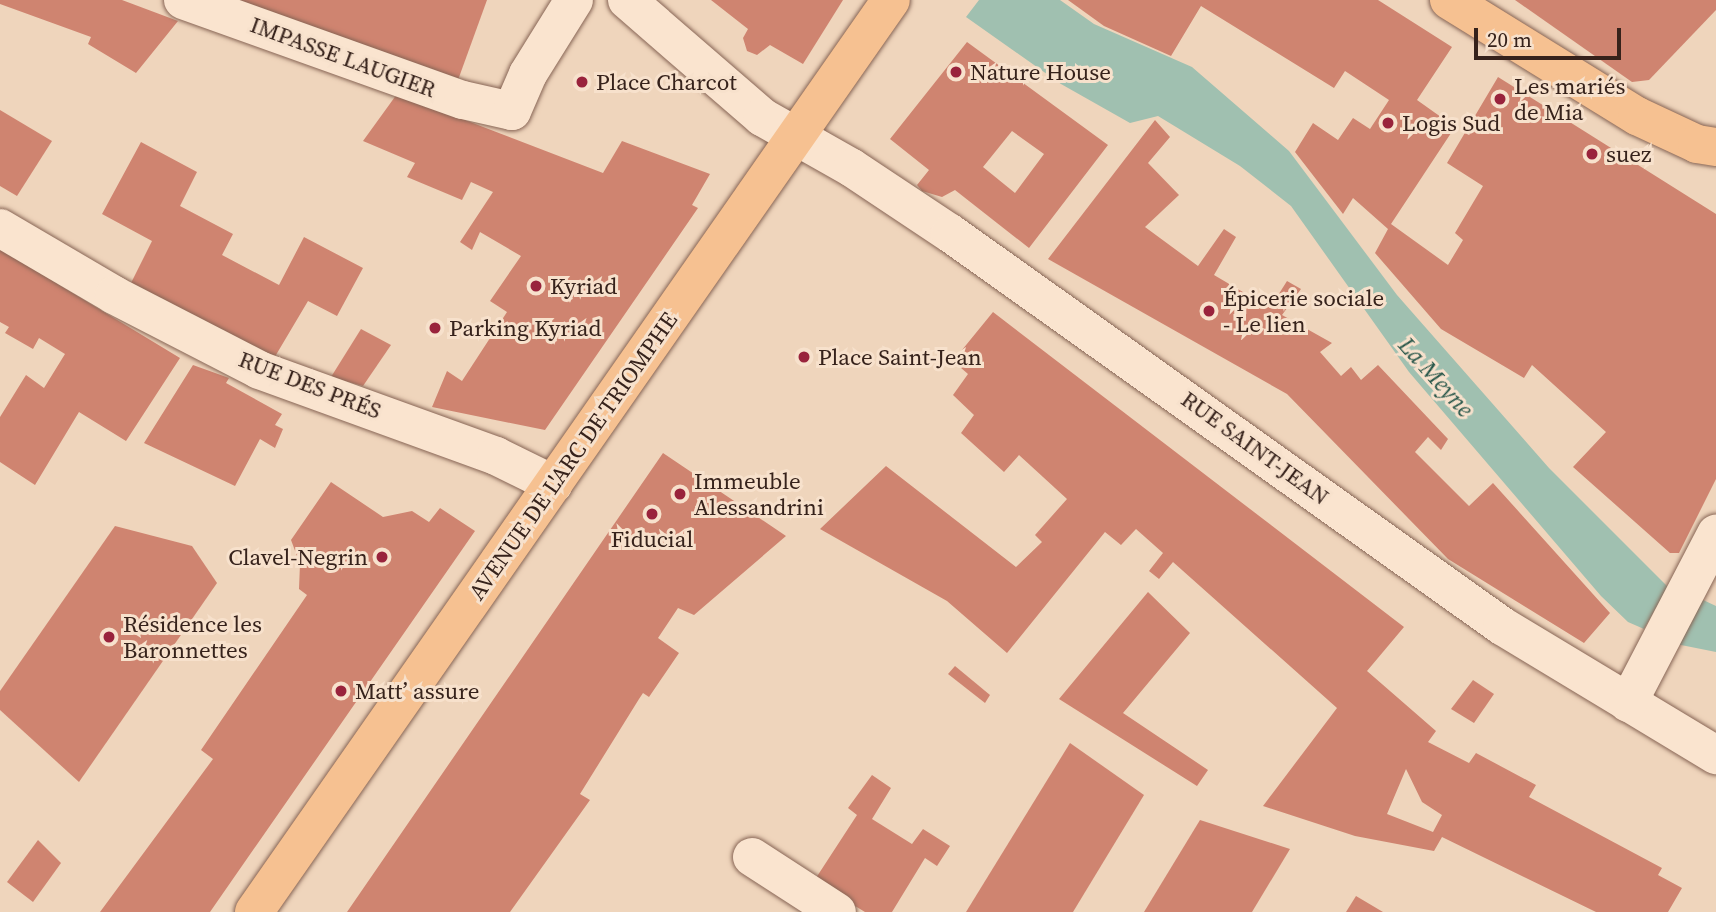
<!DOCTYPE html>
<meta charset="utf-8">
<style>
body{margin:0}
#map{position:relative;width:1716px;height:912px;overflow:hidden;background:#efd5bc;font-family:"Source Serif 4",serif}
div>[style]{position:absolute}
.water>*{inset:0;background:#a0c0b0}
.building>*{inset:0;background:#cf8470}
.roads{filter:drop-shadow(0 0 2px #876555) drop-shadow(0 0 2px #876555)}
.minor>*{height:38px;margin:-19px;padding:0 19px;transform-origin:19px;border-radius:19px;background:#fae4cf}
.major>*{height:38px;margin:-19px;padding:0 19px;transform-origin:19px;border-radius:19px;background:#f6c191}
.dots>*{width:19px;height:19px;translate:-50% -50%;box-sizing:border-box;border:4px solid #f7e1cc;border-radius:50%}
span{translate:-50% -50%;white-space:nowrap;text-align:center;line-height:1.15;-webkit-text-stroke:6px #f7e1cc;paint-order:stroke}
.street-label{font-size:23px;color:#36221b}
.poi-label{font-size:23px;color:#36221b}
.left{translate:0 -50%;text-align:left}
.right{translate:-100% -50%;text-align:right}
.water-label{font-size:24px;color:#29574a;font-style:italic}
.scale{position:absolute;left:1474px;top:28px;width:147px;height:32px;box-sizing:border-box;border:4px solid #36221b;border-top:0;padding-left:9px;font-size:21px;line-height:24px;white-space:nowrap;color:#36221b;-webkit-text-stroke:5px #f7e1cc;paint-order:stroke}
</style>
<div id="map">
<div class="water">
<i style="clip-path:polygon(979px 0,1060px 0,1094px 24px,1192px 67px,1289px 151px,1397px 295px,1549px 468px,1668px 587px,1644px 629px,1628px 622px,1601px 596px,1409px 372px,1291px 206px,1240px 166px,1158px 116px,1130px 123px,1061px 84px,966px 17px)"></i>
<i style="clip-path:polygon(1701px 599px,1716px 606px,1716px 652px,1676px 644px)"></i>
</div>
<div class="building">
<i style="clip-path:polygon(0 0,122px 0,178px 21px,136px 73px,88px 44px,91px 37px,0 4px)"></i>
<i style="clip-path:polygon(231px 0,487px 0,458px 80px)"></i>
<i style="clip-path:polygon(711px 0,843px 0,803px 64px,770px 45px,757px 55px,747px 51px,743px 38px,748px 29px)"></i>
<i style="clip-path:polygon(1068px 0,1378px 0,1452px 47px,1417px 100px,1455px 127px,1391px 224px,1448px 265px,1463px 240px,1455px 233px,1483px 186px,1447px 163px,1498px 77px,1716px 214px,1716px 479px,1679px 553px,1670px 553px,1573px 467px,1606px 432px,1532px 365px,1524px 378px,1441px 329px,1375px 253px,1388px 229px,1353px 198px,1343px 214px,1295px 152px,1313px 123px,1338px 140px,1353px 118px,1370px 129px,1389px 100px,1345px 71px,1334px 88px,1201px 6px,1171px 56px,1104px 26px)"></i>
<i style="clip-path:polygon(1515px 0,1716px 0,1716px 10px,1649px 80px,1632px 82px)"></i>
<i style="clip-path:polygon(evenodd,967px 42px,1108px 145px,1029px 248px,955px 190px,942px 197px,922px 191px,917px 185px,929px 170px,890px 139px,967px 42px,1012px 131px,1044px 154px,1015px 193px,983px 167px,1012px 131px)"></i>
<i style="clip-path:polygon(397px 94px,603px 173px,622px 141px,710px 174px,692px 205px,698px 208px,545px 430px,432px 407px,447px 371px,462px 381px,507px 312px,490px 301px,521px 256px,480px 232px,472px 250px,460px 242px,493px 192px,471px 182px,462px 200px,407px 177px,415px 163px,363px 141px)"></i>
<i style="clip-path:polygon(0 110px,52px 141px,17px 196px,0 186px)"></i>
<i style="clip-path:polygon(1155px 120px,1170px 137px,1148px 163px,1179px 195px,1145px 227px,1198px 266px,1224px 229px,1236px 237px,1214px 275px,1270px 308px,1287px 281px,1301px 289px,1282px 315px,1332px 343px,1320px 352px,1341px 376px,1351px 367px,1361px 380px,1378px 365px,1448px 439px,1441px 450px,1428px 437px,1415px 452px,1469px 506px,1493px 483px,1610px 613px,1584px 643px,1448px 559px,1287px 394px,1048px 259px)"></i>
<i style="clip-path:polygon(141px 142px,197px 172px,180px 206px,233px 234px,222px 255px,279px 285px,304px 237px,363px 268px,337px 316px,308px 301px,273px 360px,129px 287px,152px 241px,102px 214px)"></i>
<i style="clip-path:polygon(0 249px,180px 358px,126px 441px,79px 412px,35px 485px,0 462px,0 417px,26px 375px,44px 388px,65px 354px,39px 338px,33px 349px,5px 333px,9px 327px,0 322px)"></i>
<i style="clip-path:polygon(evenodd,993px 312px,1404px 627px,1367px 671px,1436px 731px,1428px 742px,1469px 763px,1476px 753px,1536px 785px,1529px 797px,1662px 868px,1658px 875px,1682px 888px,1668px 912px,1596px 912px,1442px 837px,1434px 851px,1355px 836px,1263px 806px,1337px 708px,1173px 562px,1159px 579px,1149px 571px,1163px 553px,1136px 529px,1121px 545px,1105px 532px,1007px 653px,947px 601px,820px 529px,886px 466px,1016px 567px,1042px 542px,1035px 535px,1067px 499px,1019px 455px,1004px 472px,961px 433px,974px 415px,953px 395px,968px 374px,953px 361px,993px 312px,1406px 769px,1422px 802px,1442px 815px,1433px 832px,1387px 814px,1406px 769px)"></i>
<i style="clip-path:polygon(361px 329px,391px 345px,363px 386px,331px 377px)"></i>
<i style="clip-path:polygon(193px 365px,229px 378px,226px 383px,282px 414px,275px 425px,283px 429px,275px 448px,260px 439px,235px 486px,144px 443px)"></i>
<i style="clip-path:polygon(663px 453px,786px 536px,694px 615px,678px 608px,658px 638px,679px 653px,649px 697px,643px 693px,639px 699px,580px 794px,590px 800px,510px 912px,347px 912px)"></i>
<i style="clip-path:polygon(331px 482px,383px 517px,412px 511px,429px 522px,440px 508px,475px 531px,210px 912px,100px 912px,213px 759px,201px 750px,307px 595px,299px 589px,300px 564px,291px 540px)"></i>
<i style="clip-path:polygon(115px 526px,192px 546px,217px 583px,79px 782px,0 710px,0 691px)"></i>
<i style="clip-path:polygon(1148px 592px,1190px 633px,1123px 713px,1208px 770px,1197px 786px,1059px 699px)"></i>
<i style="clip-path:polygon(955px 666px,990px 695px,985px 703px,948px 674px)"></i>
<i style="clip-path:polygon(1473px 680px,1494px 694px,1474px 723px,1451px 709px)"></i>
<i style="clip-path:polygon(1070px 743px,1144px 795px,1073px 912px,966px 912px)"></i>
<i style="clip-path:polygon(872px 775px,891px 788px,872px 819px,912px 844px,923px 829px,950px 846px,937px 866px,925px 858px,892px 912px,865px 912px,814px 881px,857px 815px,848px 808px)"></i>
<i style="clip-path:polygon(1200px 820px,1290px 849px,1252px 912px,1144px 912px)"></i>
<i style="clip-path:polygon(38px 840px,61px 863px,33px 902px,7px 882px)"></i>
<i style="clip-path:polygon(1356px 896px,1383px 912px,1346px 912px)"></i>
</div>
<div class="roads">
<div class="minor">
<i style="left:183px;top:0;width:297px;rotate:19.7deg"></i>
<i style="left:463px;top:100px;width:50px;rotate:12.7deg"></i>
<i style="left:512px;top:111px;width:40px;rotate:-66.6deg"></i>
<i style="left:528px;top:74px;width:87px;rotate:-58.1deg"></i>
<i style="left:627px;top:0;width:179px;rotate:40.9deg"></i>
<i style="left:762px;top:117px;width:103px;rotate:29.5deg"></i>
<i style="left:852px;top:168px;width:118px;rotate:33.6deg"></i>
<i style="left:950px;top:233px;width:678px;rotate:35.45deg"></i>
<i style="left:1502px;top:626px;width:250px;rotate:31.1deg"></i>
<i style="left:0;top:228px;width:132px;rotate:30.4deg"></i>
<i style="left:114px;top:295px;width:163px;rotate:27.3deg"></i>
<i style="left:259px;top:370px;width:252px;rotate:19.9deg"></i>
<i style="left:496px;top:456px;width:64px;rotate:26.2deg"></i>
<i style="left:1628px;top:703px;width:191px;rotate:-62.5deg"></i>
<i style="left:752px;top:857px;width:101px;rotate:32.9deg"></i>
</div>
<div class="major">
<i style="left:1449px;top:0;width:221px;rotate:31.7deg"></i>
<i style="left:1637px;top:116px;width:66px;rotate:25deg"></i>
<i style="left:1697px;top:144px;width:19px;rotate:9deg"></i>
<i style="left:254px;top:912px;width:1112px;rotate:-55.07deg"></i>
</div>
</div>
<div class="dots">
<i style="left:956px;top:72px;background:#99233c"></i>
<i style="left:582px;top:82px;background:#99233c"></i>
<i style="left:1500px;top:99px;background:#99233c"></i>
<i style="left:1388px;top:123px;background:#99233c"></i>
<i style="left:1592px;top:154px;background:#99233c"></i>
<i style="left:536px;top:286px;background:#99233c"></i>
<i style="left:1209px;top:311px;background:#99233c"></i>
<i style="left:435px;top:328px;background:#99233c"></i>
<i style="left:804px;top:357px;background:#99233c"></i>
<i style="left:680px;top:494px;background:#99233c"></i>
<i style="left:652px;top:514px;background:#99233c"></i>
<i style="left:382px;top:557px;background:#99233c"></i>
<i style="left:109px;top:637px;background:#99233c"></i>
<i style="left:341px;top:691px;background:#99233c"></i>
</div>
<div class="street-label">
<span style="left:343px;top:57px;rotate:20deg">IMPASSE LAUGIER</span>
<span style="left:310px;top:385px;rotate:21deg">RUE DES PRÉS</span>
<span style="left:1255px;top:448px;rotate:36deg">RUE SAINT-JEAN</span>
<span style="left:573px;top:456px;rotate:-55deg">AVENUE DE L'ARC DE TRIOMPHE</span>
</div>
<div class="poi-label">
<span class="left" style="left:970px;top:72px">Nature House</span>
<span class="left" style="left:596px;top:82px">Place Charcot</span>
<span class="left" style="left:1514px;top:99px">Les mariés<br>de Mia</span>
<span class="left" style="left:1402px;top:123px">Logis Sud</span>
<span class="left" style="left:1606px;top:154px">suez</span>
<span class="left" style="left:550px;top:286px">Kyriad</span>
<span class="left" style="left:1223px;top:311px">Épicerie sociale<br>- Le lien</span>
<span class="left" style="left:449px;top:328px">Parking Kyriad</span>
<span class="left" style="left:818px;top:357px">Place Saint-Jean</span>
<span class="left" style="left:694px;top:494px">Immeuble<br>Alessandrini</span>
<span style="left:652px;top:539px">Fiducial</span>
<span class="right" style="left:368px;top:557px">Clavel-Negrin</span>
<span class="left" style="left:123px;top:637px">Résidence les<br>Baronnettes</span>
<span class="left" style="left:355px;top:691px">Matt’ assure</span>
</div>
<div class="water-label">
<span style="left:1436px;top:377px;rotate:48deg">La Meyne</span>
</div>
<div class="scale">20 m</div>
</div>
